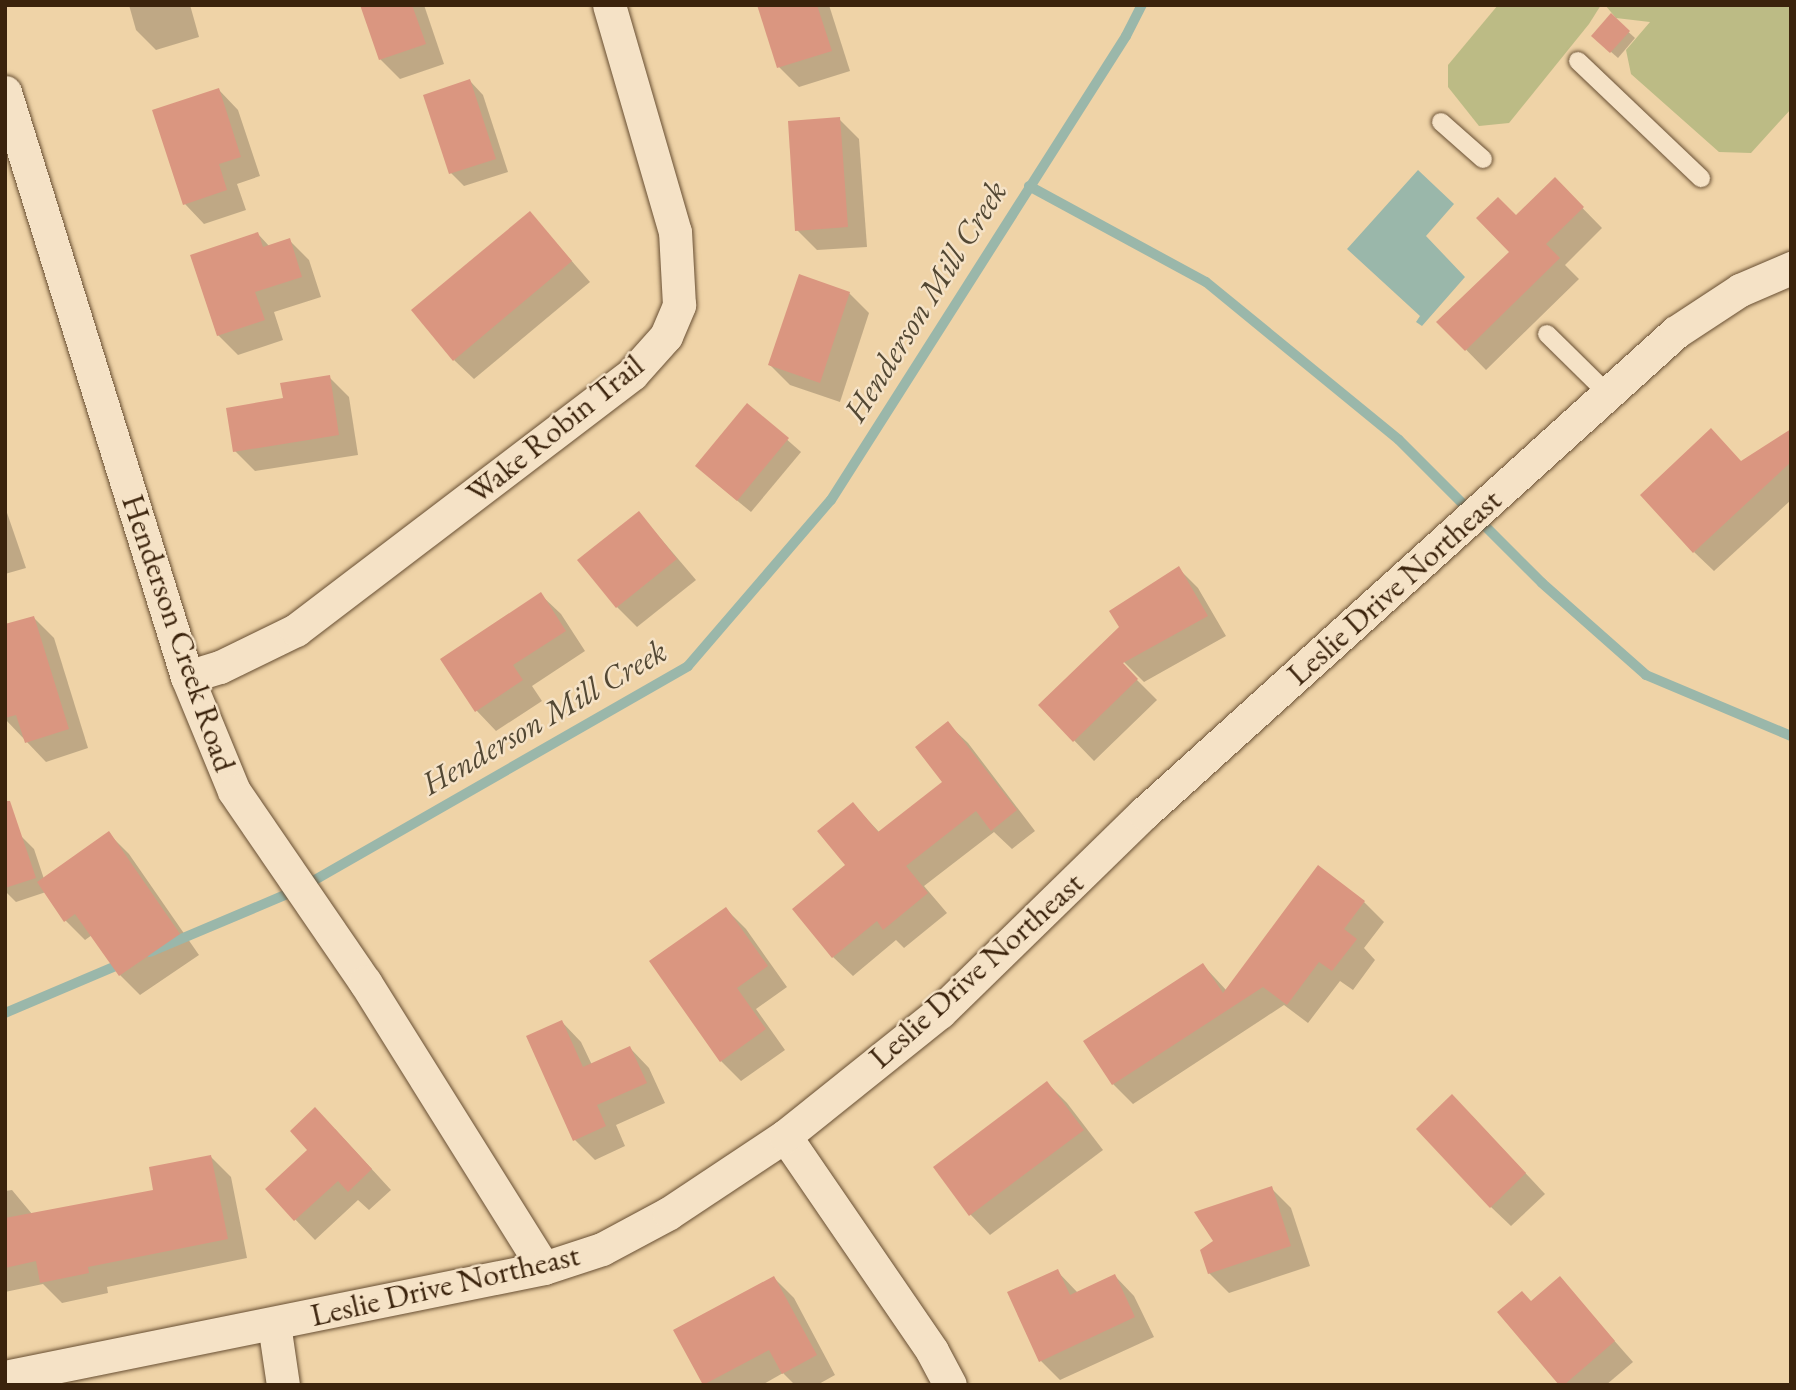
<!DOCTYPE html>
<style>
body{margin:0}
#map{position:relative;width:1796px;height:1390px;overflow:hidden;background:#efd3a7;font-family:"EB Garamond",serif}
div>[style]{position:absolute}
.green>*{inset:0;background:#bcbb85}
.water>*{inset:0;background:#9ab7aa}
.shadow>*{inset:0;background:#0003}
.stream>*{height:10px;margin:-5px;padding:0 5px;transform-origin:5px;border-radius:5px;background:#9ab7aa}
.building>*{inset:0;background:#da9680}
.roads{filter:drop-shadow(0 0 2px #684f33) drop-shadow(0 0 2px #684f33)}
.service>*{height:18px;margin:-9px;padding:0 9px;transform-origin:9px;border-radius:9px;background:#f5e2c6}
.minor>*{height:33px;margin:-16.5px;padding:0 16.5px;transform-origin:16.5px;border-radius:16.5px;background:#f5e2c6}
span{translate:-50% -50%;white-space:nowrap;text-align:center;line-height:1.15;-webkit-text-stroke:5px #f5e2c6;paint-order:stroke}
.street-label{font-size:32px;color:#3b230c}
.water-label{font-size:33px;color:#534834;font-style:italic}
.frame{position:absolute;inset:0;border:7px solid #3b230c;pointer-events:none}
</style>
<div id="map">
<div class="green">
<i style="clip-path:polygon(1498px 5px,1601px 5px,1589px 24px,1509px 123px,1479px 126px,1448px 87px,1448px 65px)"></i>
<i style="clip-path:polygon(1605px 5px,1791px 5px,1791px 109px,1751px 153px,1719px 152px,1631px 74px,1626px 50px,1650px 22px,1616px 18px)"></i>
</div>
<div class="water">
<i style="clip-path:polygon(1418px 170px,1454px 204px,1426px 236px,1465px 277px,1422px 326px,1416px 322px,1420px 316px,1347px 249px)"></i>
</div>
<div class="shadow">
<i style="clip-path:polygon(129px 5px,190px 5px,199px 37px,156px 50px,136px 30px)"></i>
<i style="clip-path:polygon(361px 5px,424px 5px,444px 64px,400px 79px,380px 59px)"></i>
<i style="clip-path:polygon(759px 5px,829px 5px,850px 71px,799px 87px,779px 67px)"></i>
<i style="clip-path:polygon(1611px 16px,1635px 38px,1618px 58px,1593px 36px)"></i>
<i style="clip-path:polygon(470px 81px,483px 95px,508px 172px,464px 186px,451px 173px)"></i>
<i style="clip-path:polygon(219px 90px,238px 110px,260px 176px,237px 184px,246px 210px,204px 224px,185px 204px)"></i>
<i style="clip-path:polygon(839px 119px,859px 139px,867px 247px,817px 250px,797px 230px)"></i>
<i style="clip-path:polygon(1555px 180px,1602px 228px,1565px 265px,1579px 279px,1486px 370px,1439px 322px,1511px 252px,1516px 217px)"></i>
<i style="clip-path:polygon(530px 213px,590px 282px,474px 379px,454px 360px)"></i>
<i style="clip-path:polygon(258px 234px,270px 247px,289px 240px,309px 260px,321px 297px,274px 312px,283px 340px,238px 355px,218px 335px)"></i>
<i style="clip-path:polygon(849px 293px,869px 313px,840px 402px,790px 385px,770px 365px)"></i>
<i style="clip-path:polygon(329px 377px,349px 397px,358px 455px,255px 471px,235px 451px)"></i>
<i style="clip-path:polygon(748px 405px,801px 452px,751px 512px,711px 479px)"></i>
<i style="clip-path:polygon(1791px 431px,1791px 500px,1714px 571px,1694px 552px,1742px 462px)"></i>
<i style="clip-path:polygon(5px 507px,26px 568px,5px 574px)"></i>
<i style="clip-path:polygon(639px 513px,696px 580px,637px 627px,617px 607px)"></i>
<i style="clip-path:polygon(1179px 569px,1198px 588px,1226px 636px,1144px 682px,1124px 662px,1119px 662px,1157px 700px,1094px 761px,1040px 705px,1121px 627px,1111px 612px)"></i>
<i style="clip-path:polygon(541px 595px,561px 614px,585px 651px,532px 686px,542px 701px,496px 731px,477px 711px,443px 659px)"></i>
<i style="clip-path:polygon(34px 618px,54px 638px,88px 748px,46px 762px,5px 719px,5px 626px)"></i>
<i style="clip-path:polygon(948px 724px,968px 743px,1035px 831px,1012px 849px,994px 832px,924px 886px,947px 913px,904px 948px,896px 940px,853px 976px,833px 957px,853px 804px,880px 833px,945px 782px)"></i>
<i style="clip-path:polygon(109px 834px,129px 854px,199px 955px,140px 995px,120px 975px,92px 935px,85px 940px,65px 920px,46px 892px,16px 902px,5px 891px,5px 841px,21px 836px,34px 849px,44px 879px)"></i>
<i style="clip-path:polygon(1319px 868px,1364px 902px,1384px 922px,1364px 948px,1375px 960px,1353px 990px,1340px 981px,1308px 1023px,1284px 1005px,1133px 1104px,1113px 1084px,1203px 965px,1227px 991px)"></i>
<i style="clip-path:polygon(726px 909px,746px 929px,787px 987px,756px 1009px,785px 1050px,741px 1081px,721px 1061px)"></i>
<i style="clip-path:polygon(562px 1022px,581px 1042px,592px 1065px,630px 1048px,649px 1068px,665px 1103px,616px 1125px,625px 1146px,595px 1160px,575px 1140px)"></i>
<i style="clip-path:polygon(1047px 1083px,1067px 1103px,1103px 1150px,990px 1235px,971px 1215px,935px 1167px)"></i>
<i style="clip-path:polygon(1472px 1116px,1545px 1194px,1511px 1226px,1491px 1207px)"></i>
<i style="clip-path:polygon(335px 1129px,391px 1190px,369px 1210px,358px 1200px,315px 1240px,267px 1190px)"></i>
<i style="clip-path:polygon(211px 1157px,231px 1177px,247px 1258px,107px 1287px,108px 1293px,62px 1303px,43px 1284px,5px 1292px,5px 1191px,12px 1190px,32px 1214px,155px 1191px)"></i>
<i style="clip-path:polygon(1271px 1188px,1291px 1208px,1310px 1266px,1229px 1293px,1209px 1273px,1215px 1241px)"></i>
<i style="clip-path:polygon(1057px 1271px,1078px 1293px,1115px 1276px,1134px 1296px,1154px 1337px,1060px 1380px,1041px 1361px)"></i>
<i style="clip-path:polygon(774px 1278px,794px 1298px,835px 1375px,817px 1385px,795px 1385px,783px 1373px,762px 1385px,705px 1385px,676px 1331px)"></i>
<i style="clip-path:polygon(1560px 1279px,1633px 1362px,1606px 1385px,1561px 1385px,1531px 1303px)"></i>
</div>
<div class="stream">
<i style="left:1029px;top:186px;width:201px;rotate:28.5deg"></i>
<i style="left:1206px;top:282px;width:249px;rotate:39.3deg"></i>
<i style="left:1399px;top:440px;width:202px;rotate:45deg"></i>
<i style="left:1542px;top:583px;width:139px;rotate:41.5deg"></i>
<i style="left:1646px;top:675px;width:157px;rotate:22.8deg"></i>
<i style="left:150px;top:952px;width:162px;rotate:-22.9deg"></i>
<i style="left:299px;top:889px;width:448px;rotate:-29.8deg"></i>
<i style="left:688px;top:666px;width:219px;rotate:-49.3deg"></i>
<i style="left:831px;top:500px;width:550px;rotate:-57.55deg"></i>
<i style="left:1126px;top:36px;width:35px;rotate:-63deg"></i>
<i style="left:5px;top:1013px;width:128px;rotate:-23deg"></i>
</div>
<div class="building">
<i style="clip-path:polygon(360px 5px,412px 5px,426px 44px,379px 60px)"></i>
<i style="clip-path:polygon(757px 5px,817px 5px,832px 51px,777px 68px)"></i>
<i style="clip-path:polygon(1611px 13px,1630px 31px,1610px 53px,1591px 36px)"></i>
<i style="clip-path:polygon(470px 79px,496px 159px,449px 174px,423px 95px)"></i>
<i style="clip-path:polygon(219px 88px,241px 157px,219px 164px,227px 190px,183px 205px,152px 110px)"></i>
<i style="clip-path:polygon(840px 117px,848px 227px,795px 231px,788px 121px)"></i>
<i style="clip-path:polygon(1555px 177px,1584px 207px,1546px 244px,1560px 258px,1465px 351px,1436px 322px,1509px 252px,1476px 218px,1498px 197px,1516px 215px)"></i>
<i style="clip-path:polygon(530px 211px,572px 261px,453px 361px,411px 310px)"></i>
<i style="clip-path:polygon(258px 232px,263px 247px,290px 238px,302px 277px,255px 292px,265px 320px,217px 336px,190px 255px)"></i>
<i style="clip-path:polygon(799px 274px,850px 292px,820px 383px,768px 365px)"></i>
<i style="clip-path:polygon(330px 375px,339px 435px,233px 452px,226px 408px,283px 398px,280px 383px)"></i>
<i style="clip-path:polygon(747px 403px,789px 438px,737px 501px,695px 466px)"></i>
<i style="clip-path:polygon(1711px 428px,1741px 461px,1791px 429px,1791px 462px,1693px 553px,1640px 495px)"></i>
<i style="clip-path:polygon(639px 511px,677px 559px,616px 608px,577px 560px)"></i>
<i style="clip-path:polygon(1179px 566px,1208px 616px,1123px 663px,1138px 679px,1073px 742px,1038px 705px,1119px 627px,1109px 611px)"></i>
<i style="clip-path:polygon(541px 592px,566px 631px,513px 665px,523px 680px,475px 712px,440px 659px)"></i>
<i style="clip-path:polygon(34px 616px,69px 729px,25px 743px,16px 715px,5px 718px,5px 624px)"></i>
<i style="clip-path:polygon(948px 721px,1017px 810px,991px 831px,976px 811px,906px 866px,928px 893px,883px 930px,877px 921px,832px 958px,792px 909px,845px 865px,817px 831px,853px 802px,878px 832px,942px 782px,915px 747px)"></i>
<i style="clip-path:polygon(5px 801px,10px 801px,36px 878px,5px 888px)"></i>
<i style="clip-path:polygon(109px 831px,180px 934px,119px 976px,75px 914px,64px 922px,37px 882px)"></i>
<i style="clip-path:polygon(1318px 865px,1365px 901px,1344px 929px,1357px 939px,1332px 971px,1319px 962px,1287px 1005px,1263px 987px,1112px 1085px,1083px 1041px,1203px 963px,1223px 993px)"></i>
<i style="clip-path:polygon(726px 907px,768px 966px,737px 988px,766px 1029px,720px 1062px,649px 961px)"></i>
<i style="clip-path:polygon(562px 1020px,583px 1067px,630px 1046px,647px 1083px,597px 1105px,606px 1126px,573px 1141px,526px 1036px)"></i>
<i style="clip-path:polygon(1047px 1081px,1084px 1130px,969px 1216px,933px 1167px)"></i>
<i style="clip-path:polygon(1452px 1094px,1526px 1173px,1490px 1208px,1416px 1129px)"></i>
<i style="clip-path:polygon(315px 1107px,372px 1169px,348px 1192px,338px 1181px,294px 1221px,265px 1189px,307px 1150px,290px 1131px)"></i>
<i style="clip-path:polygon(211px 1155px,228px 1239px,88px 1267px,89px 1273px,40px 1283px,36px 1261px,5px 1268px,5px 1218px,153px 1190px,149px 1167px)"></i>
<i style="clip-path:polygon(1272px 1186px,1291px 1246px,1208px 1274px,1200px 1250px,1213px 1241px,1194px 1212px)"></i>
<i style="clip-path:polygon(1058px 1269px,1070px 1295px,1115px 1274px,1135px 1317px,1039px 1362px,1007px 1292px)"></i>
<i style="clip-path:polygon(774px 1276px,817px 1355px,782px 1374px,769px 1350px,703px 1385px,673px 1330px)"></i>
<i style="clip-path:polygon(1560px 1276px,1615px 1341px,1564px 1385px,1559px 1385px,1497px 1312px,1522px 1291px,1531px 1301px)"></i>
</div>
<div class="roads">
<div class="service">
<i style="left:1578px;top:61px;width:170px;rotate:43.6deg"></i>
<i style="left:1441px;top:122px;width:56px;rotate:41.4deg"></i>
<i style="left:1547px;top:334px;width:86px;rotate:44.5deg"></i>
</div>
<div class="minor">
<i style="left:5px;top:92px;width:613px;rotate:72.72deg"></i>
<i style="left:187px;top:677px;width:123px;rotate:67.6deg"></i>
<i style="left:234px;top:791px;width:232px;rotate:55.6deg"></i>
<i style="left:365px;top:982px;width:337px;rotate:58deg"></i>
<i style="left:187px;top:677px;width:34px;rotate:-17deg"></i>
<i style="left:220px;top:667px;width:85px;rotate:-26deg"></i>
<i style="left:296px;top:630px;width:422px;rotate:-37.3deg"></i>
<i style="left:632px;top:374px;width:51px;rotate:-48.2deg"></i>
<i style="left:666px;top:336px;width:34px;rotate:-67deg"></i>
<i style="left:679px;top:305px;width:73px;rotate:-93.1deg"></i>
<i style="left:675px;top:232px;width:236px;rotate:-106.2deg"></i>
<i style="left:785px;top:1136px;width:260px;rotate:55.6deg"></i>
<i style="left:932px;top:1351px;width:38px;rotate:62deg"></i>
<i style="left:274px;top:1324px;width:62px;rotate:81.6deg"></i>
<i style="left:5px;top:1377px;width:550px;rotate:-11.43deg"></i>
<i style="left:544px;top:1268px;width:61px;rotate:-18.1deg"></i>
<i style="left:602px;top:1249px;width:76px;rotate:-28.2deg"></i>
<i style="left:669px;top:1213px;width:139px;rotate:-33.6deg"></i>
<i style="left:785px;top:1136px;width:198px;rotate:-38.7deg"></i>
<i style="left:940px;top:1012px;width:285px;rotate:-44.3deg"></i>
<i style="left:1144px;top:813px;width:717px;rotate:-42.12deg"></i>
<i style="left:1676px;top:332px;width:77px;rotate:-33.3deg"></i>
<i style="left:1740px;top:290px;width:56px;rotate:-23.3deg"></i>
</div>
</div>
<div class="street-label">
<span style="left:555px;top:429px;rotate:-39deg">Wake Robin Trail</span>
<span style="left:1394px;top:587px;rotate:-42deg">Leslie Drive Northeast</span>
<span style="left:179px;top:633px;rotate:71deg">Henderson Creek Road</span>
<span style="left:976px;top:970px;rotate:-42deg">Leslie Drive Northeast</span>
<span style="left:445px;top:1285px;rotate:-13deg">Leslie Drive Northeast</span>
</div>
<div class="water-label">
<span style="left:925px;top:301px;rotate:-58deg">Henderson Mill Creek</span>
<span style="left:544px;top:717px;rotate:-30deg">Henderson Mill Creek</span>
</div>
<div class="frame"></div>
</div>
